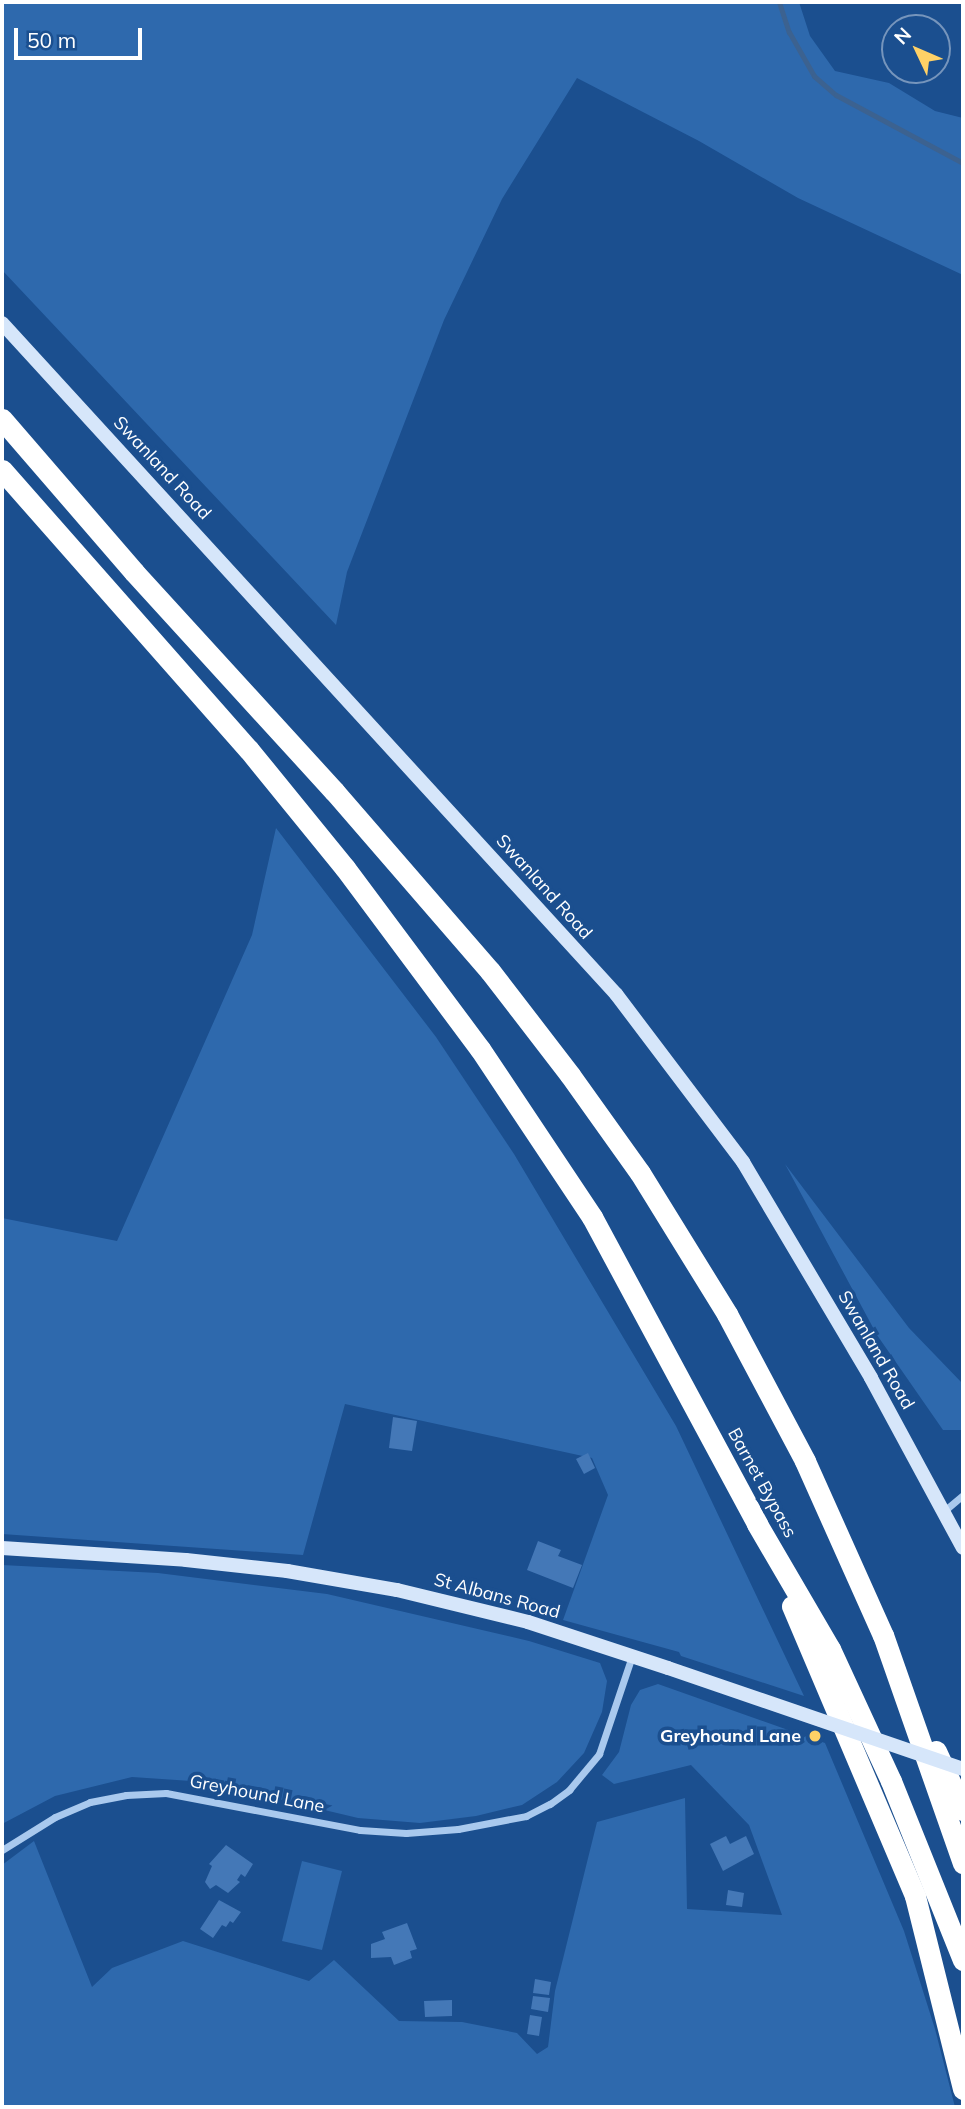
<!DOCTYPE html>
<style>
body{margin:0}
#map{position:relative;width:965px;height:2109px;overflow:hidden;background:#1b4f8f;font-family:Mulish,sans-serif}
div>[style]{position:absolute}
.green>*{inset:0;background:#2e69ad}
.stream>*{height:5px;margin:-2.5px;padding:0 2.5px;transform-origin:2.5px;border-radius:2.5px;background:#3c6290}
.building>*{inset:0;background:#4478b7}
.street>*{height:7px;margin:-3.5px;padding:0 3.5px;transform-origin:3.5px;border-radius:3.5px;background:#a9c9ee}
.secondary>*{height:14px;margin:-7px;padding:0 7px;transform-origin:7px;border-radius:7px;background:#d6e6fa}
.highway>*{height:21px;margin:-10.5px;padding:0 10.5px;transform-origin:10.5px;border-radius:10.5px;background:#fff}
.secondary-bridge>*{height:14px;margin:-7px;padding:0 7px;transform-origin:7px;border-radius:7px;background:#d6e6fa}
.dots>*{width:19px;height:19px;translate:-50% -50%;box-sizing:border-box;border:4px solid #1b4f8f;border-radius:50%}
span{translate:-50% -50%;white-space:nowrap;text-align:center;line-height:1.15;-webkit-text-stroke:7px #1b4f8f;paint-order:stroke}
.street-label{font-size:18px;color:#fff}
.poi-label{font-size:18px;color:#fff;font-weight:700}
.right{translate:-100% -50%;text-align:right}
.frame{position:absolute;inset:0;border:4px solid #fff;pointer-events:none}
.north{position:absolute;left:881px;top:14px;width:70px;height:70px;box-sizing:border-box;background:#1b4f8f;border:2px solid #7695bc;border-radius:50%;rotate:314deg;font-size:19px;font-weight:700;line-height:28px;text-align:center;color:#fff}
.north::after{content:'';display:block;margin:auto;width:24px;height:32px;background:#ffd166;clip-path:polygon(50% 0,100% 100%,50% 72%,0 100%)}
.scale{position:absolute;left:14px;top:28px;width:128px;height:32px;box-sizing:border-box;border:4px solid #fff;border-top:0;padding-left:9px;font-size:21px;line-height:24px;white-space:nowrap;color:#fff;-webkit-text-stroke:5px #1b4f8f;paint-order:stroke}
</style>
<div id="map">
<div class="green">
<i style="clip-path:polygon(2px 2px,799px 2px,810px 36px,835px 71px,889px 83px,935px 111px,963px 118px,963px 275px,798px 198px,699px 141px,577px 78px,502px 199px,444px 320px,347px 572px,336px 625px,2px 270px)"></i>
<i style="clip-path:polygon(276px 828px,436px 1037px,514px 1154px,676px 1426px,804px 1696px,681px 1656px,679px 1652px,563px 1620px,608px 1495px,592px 1458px,345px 1404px,303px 1555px,2px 1534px,2px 1218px,117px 1241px,252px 935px)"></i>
<i style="clip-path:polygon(785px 1164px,909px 1328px,963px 1384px,963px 1430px,943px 1430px,877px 1335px)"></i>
<i style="clip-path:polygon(2px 1565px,158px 1573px,327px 1594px,529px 1641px,600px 1663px,607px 1681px,602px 1712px,584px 1753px,557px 1782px,522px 1805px,476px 1816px,420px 1823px,358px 1818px,206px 1782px,132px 1777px,55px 1796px,2px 1824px)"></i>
<i style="clip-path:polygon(658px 1684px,825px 1743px,904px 1931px,935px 2029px,955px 2107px,2px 2107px,2px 1865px,34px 1841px,92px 1987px,112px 1968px,183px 1941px,309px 1981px,334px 1960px,399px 2021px,462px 2022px,517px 2033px,537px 2054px,548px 2047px,555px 1991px,597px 1822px,685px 1798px,687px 1909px,782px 1915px,749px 1825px,691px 1765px,614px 1784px,602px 1775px,619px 1752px,631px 1705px,640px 1690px)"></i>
<i style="clip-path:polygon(302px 1861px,342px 1871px,322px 1950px,282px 1941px)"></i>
</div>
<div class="stream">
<i style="left:779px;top:2px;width:32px;rotate:72deg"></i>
<i style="left:789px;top:32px;width:51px;rotate:60.4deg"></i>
<i style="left:814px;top:76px;width:29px;rotate:41deg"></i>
<i style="left:836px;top:95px;width:144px;rotate:28.2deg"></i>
</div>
<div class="building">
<i style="clip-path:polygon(393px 1417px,417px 1421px,412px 1451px,389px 1448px)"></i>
<i style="clip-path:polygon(588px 1453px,595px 1468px,584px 1474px,576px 1459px)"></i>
<i style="clip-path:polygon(538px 1541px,561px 1550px,558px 1556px,582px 1565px,573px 1588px,527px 1570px)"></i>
<i style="clip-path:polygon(726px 1836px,730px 1844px,746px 1836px,754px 1854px,723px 1871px,710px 1844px)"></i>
<i style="clip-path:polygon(226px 1845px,253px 1864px,245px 1877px,241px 1874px,237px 1880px,240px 1882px,228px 1893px,216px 1885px,210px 1889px,205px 1882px,212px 1866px,209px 1864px)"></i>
<i style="clip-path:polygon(728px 1890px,744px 1893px,742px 1907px,726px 1905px)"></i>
<i style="clip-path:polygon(219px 1900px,241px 1912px,233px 1923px,230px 1921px,226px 1927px,222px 1925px,213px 1938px,200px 1929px)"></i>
<i style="clip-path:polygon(407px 1923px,417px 1949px,410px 1951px,412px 1958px,394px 1965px,391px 1957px,371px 1958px,371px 1944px,385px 1939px,382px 1932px)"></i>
<i style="clip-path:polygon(535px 1979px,551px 1982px,549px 1995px,533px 1993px)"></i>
<i style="clip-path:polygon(533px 1996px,550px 1998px,548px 2012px,531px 2009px)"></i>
<i style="clip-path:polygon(452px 2000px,452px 2016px,425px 2017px,424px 2001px)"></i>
<i style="clip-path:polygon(530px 2015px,542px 2017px,539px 2036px,527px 2034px)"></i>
</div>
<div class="street">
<i style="left:944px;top:1511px;width:25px;rotate:-40deg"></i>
<i style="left:2px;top:1850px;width:62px;rotate:-31.9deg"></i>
<i style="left:55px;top:1817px;width:38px;rotate:-23deg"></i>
<i style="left:90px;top:1802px;width:37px;rotate:-11deg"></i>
<i style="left:126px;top:1795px;width:40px;rotate:-2.9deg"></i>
<i style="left:166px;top:1793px;width:197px;rotate:10.8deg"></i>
<i style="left:360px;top:1830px;width:46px;rotate:3.7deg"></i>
<i style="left:406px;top:1833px;width:52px;rotate:-4.4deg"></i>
<i style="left:458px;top:1829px;width:69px;rotate:-10.8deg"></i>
<i style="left:526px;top:1816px;width:27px;rotate:-27deg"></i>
<i style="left:550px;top:1804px;width:24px;rotate:-36deg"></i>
<i style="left:569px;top:1790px;width:47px;rotate:-50.2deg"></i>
<i style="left:599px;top:1754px;width:103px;rotate:-71.4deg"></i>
</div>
<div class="secondary">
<i style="left:2px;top:323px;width:910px;rotate:47.54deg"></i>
<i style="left:616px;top:994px;width:211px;rotate:52.9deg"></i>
<i style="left:743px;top:1162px;width:251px;rotate:59.3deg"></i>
<i style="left:871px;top:1378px;width:193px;rotate:61.6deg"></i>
<i style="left:2px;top:1548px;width:184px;rotate:3.7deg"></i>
<i style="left:186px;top:1560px;width:102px;rotate:6.2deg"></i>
<i style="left:287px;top:1571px;width:112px;rotate:9.8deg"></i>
<i style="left:397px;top:1590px;width:135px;rotate:13.7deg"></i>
<i style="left:528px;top:1622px;width:147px;rotate:18.2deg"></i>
</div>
<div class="highway">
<i style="left:2px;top:419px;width:202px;rotate:49.2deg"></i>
<i style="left:134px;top:572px;width:297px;rotate:47.6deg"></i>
<i style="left:334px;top:791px;width:238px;rotate:49.1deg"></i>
<i style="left:490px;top:971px;width:131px;rotate:52.4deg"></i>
<i style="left:570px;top:1075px;width:120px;rotate:54.5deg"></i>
<i style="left:640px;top:1173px;width:166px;rotate:58.3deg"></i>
<i style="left:727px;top:1314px;width:166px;rotate:62deg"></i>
<i style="left:805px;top:1461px;width:191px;rotate:65.9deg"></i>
<i style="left:883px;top:1635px;width:242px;rotate:70.7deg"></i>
<i style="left:2px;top:470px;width:373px;rotate:48.6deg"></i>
<i style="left:249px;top:750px;width:152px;rotate:50.9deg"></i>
<i style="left:345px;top:868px;width:226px;rotate:53.3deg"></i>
<i style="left:480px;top:1049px;width:202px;rotate:56.3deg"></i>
<i style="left:592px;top:1217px;width:349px;rotate:61.7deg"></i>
<i style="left:757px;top:1524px;width:145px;rotate:59.7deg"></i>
<i style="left:830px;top:1649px;width:145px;rotate:65.2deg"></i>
<i style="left:891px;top:1781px;width:193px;rotate:68.1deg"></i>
<i style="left:792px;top:1606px;width:315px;rotate:67deg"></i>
<i style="left:915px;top:1896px;width:199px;rotate:76deg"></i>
<i style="left:936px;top:1751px;width:65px;rotate:65.4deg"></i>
</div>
<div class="secondary-bridge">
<i style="left:668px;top:1668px;width:312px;rotate:18.9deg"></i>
</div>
<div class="dots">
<i style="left:815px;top:1736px;background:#ffd166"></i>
</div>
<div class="street-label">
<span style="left:162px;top:468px;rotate:47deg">Swanland Road</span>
<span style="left:544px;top:887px;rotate:48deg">Swanland Road</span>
<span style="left:876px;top:1350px;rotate:60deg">Swanland Road</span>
<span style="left:762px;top:1483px;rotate:61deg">Barnet Bypass</span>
<span style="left:497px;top:1596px;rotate:15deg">St Albans Road</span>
<span style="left:257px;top:1794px;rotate:11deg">Greyhound Lane</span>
</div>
<div class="poi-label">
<span class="right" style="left:801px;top:1736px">Greyhound Lane</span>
</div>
<div class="frame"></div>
<div class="north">N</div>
<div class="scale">50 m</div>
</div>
